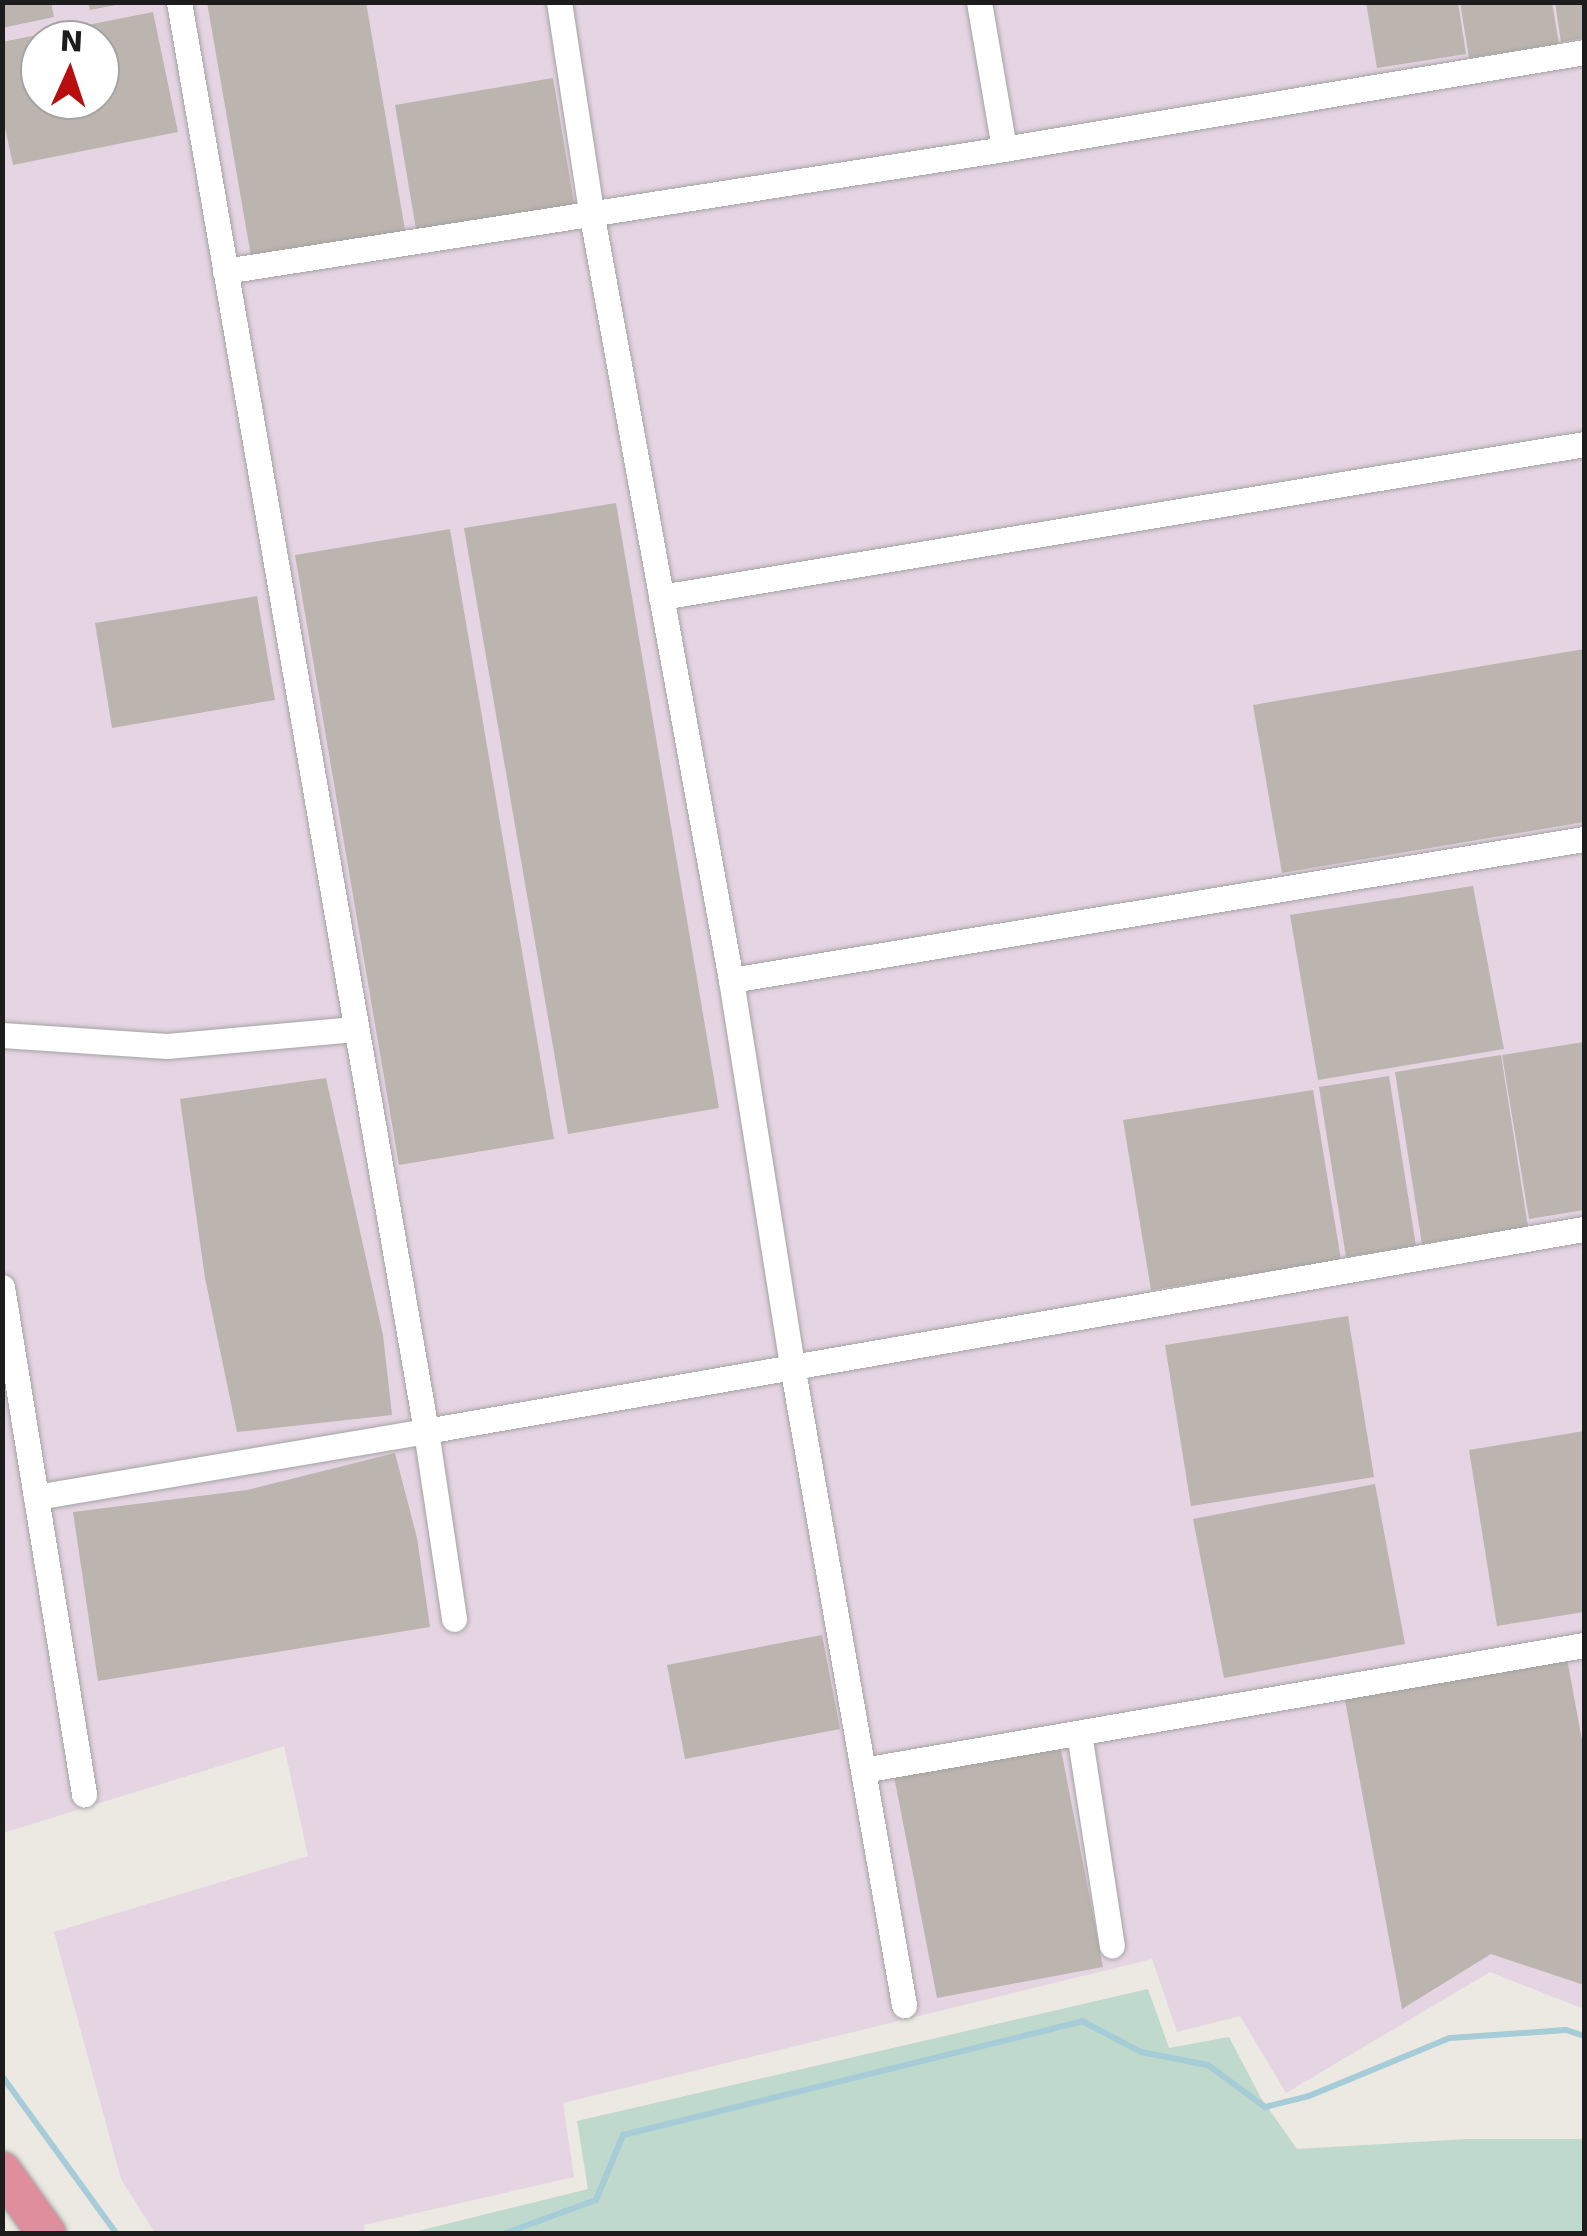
<!DOCTYPE html>
<style>
body{margin:0}
#map{position:relative;width:1587px;height:2236px;overflow:hidden;background:#ece9e2;font-family:"DejaVu Sans",sans-serif}
div>[style]{position:absolute}
.industrial>*{inset:0;background:#e5d4e2}
.wetland>*{inset:0;background:#c0d9cd}
.stream>*{height:6px;margin:-3px;padding:0 3px;transform-origin:3px;border-radius:3px;background:#a5ccd7}
.building>*{inset:0;background:#bcb5af}
.roads{filter:drop-shadow(0 0 2px #a3a3a3) drop-shadow(0 0 2px #a3a3a3)}
.minor>*{height:25px;margin:-12.5px;padding:0 12.5px;transform-origin:12.5px;border-radius:12.5px;background:#fff}
.highway>*{height:38px;margin:-19px;padding:0 19px;transform-origin:19px;border-radius:19px;background:#df8e9e}
span{translate:-50% -50%;white-space:nowrap;text-align:center;line-height:1.15;-webkit-text-stroke:10px #fff;paint-order:stroke}
.frame{position:absolute;inset:0;border:5px solid #1c1c1c;pointer-events:none}
.north{position:absolute;left:20px;top:20px;width:100px;height:100px;box-sizing:border-box;background:#fff;border:2px solid #a4a4a4;border-radius:50%;rotate:3deg;font-size:28px;font-weight:700;line-height:40px;text-align:center;color:#1c1c1c}
.north::after{content:'';display:block;margin:auto;width:35px;height:45px;background:#b90e0f;clip-path:polygon(50% 0,100% 100%,50% 72%,0 100%)}
</style>
<div id="map">
<div class="industrial">
<i style="clip-path:polygon(evenodd,3px 3px,1584px 3px,1584px 2009px,1490px 1972px,1286px 2093px,1240px 2016px,1177px 2032px,1152px 1959px,563px 2103px,574px 2177px,364px 2225px,365px 2233px,155px 2233px,121px 2179px,54px 1932px,308px 1856px,284px 1746px,3px 1833px,3px 3px,40px 40px,100px 40px,100px 100px,40px 100px,40px 40px)"></i>
</div>
<div class="wetland">
<i style="clip-path:polygon(1148px 1989px,1169px 2048px,1229px 2037px,1261px 2098px,1297px 2149px,1467px 2139px,1584px 2139px,1584px 2233px,410px 2233px,588px 2189px,577px 2121px)"></i>
</div>
<div class="stream">
<i style="left:2px;top:2076px;width:195px;rotate:54deg"></i>
<i style="left:503px;top:2234px;width:99px;rotate:-20.1deg"></i>
<i style="left:596px;top:2200px;width:70px;rotate:-67.4deg"></i>
<i style="left:623px;top:2135px;width:473px;rotate:-13.9deg"></i>
<i style="left:1082px;top:2021px;width:67px;rotate:27.7deg"></i>
<i style="left:1141px;top:2052px;width:68px;rotate:11deg"></i>
<i style="left:1208px;top:2065px;width:71px;rotate:36.4deg"></i>
<i style="left:1265px;top:2107px;width:45px;rotate:-14deg"></i>
<i style="left:1309px;top:2096px;width:152px;rotate:-22.4deg"></i>
<i style="left:1450px;top:2038px;width:116px;rotate:-3.9deg"></i>
<i style="left:1566px;top:2030px;width:19px;rotate:18deg"></i>
</div>
<div class="building">
<i style="clip-path:polygon(2px 2px,51px 2px,54px 17px,2px 28px)"></i>
<i style="clip-path:polygon(88px 2px,121px 2px,121px 4px,90px 10px)"></i>
<i style="clip-path:polygon(207px 2px,366px 2px,406px 236px,252px 262px)"></i>
<i style="clip-path:polygon(1366px 2px,1458px 2px,1466px 54px,1377px 68px)"></i>
<i style="clip-path:polygon(1460px 2px,1552px 2px,1559px 44px,1469px 58px)"></i>
<i style="clip-path:polygon(1555px 2px,1584px 2px,1584px 38px,1561px 42px)"></i>
<i style="clip-path:polygon(evenodd,153px 12px,178px 132px,13px 165px,2px 114px,2px 42px,153px 12px,40px 40px,100px 40px,100px 100px,40px 100px,40px 40px)"></i>
<i style="clip-path:polygon(553px 78px,575px 209px,417px 235px,395px 105px)"></i>
<i style="clip-path:polygon(616px 503px,719px 1108px,568px 1134px,464px 528px)"></i>
<i style="clip-path:polygon(450px 529px,554px 1139px,399px 1165px,295px 555px)"></i>
<i style="clip-path:polygon(257px 596px,275px 700px,112px 728px,95px 623px)"></i>
<i style="clip-path:polygon(1584px 649px,1584px 822px,1282px 873px,1253px 705px)"></i>
<i style="clip-path:polygon(1473px 886px,1504px 1049px,1318px 1080px,1290px 915px)"></i>
<i style="clip-path:polygon(1584px 1042px,1584px 1210px,1529px 1219px,1502px 1055px)"></i>
<i style="clip-path:polygon(1501px 1055px,1528px 1227px,1422px 1244px,1395px 1072px)"></i>
<i style="clip-path:polygon(1389px 1076px,1416px 1246px,1346px 1257px,1319px 1087px)"></i>
<i style="clip-path:polygon(326px 1078px,383px 1335px,392px 1415px,237px 1432px,205px 1278px,180px 1099px)"></i>
<i style="clip-path:polygon(1313px 1090px,1341px 1260px,1151px 1290px,1123px 1120px)"></i>
<i style="clip-path:polygon(1348px 1316px,1374px 1477px,1191px 1506px,1165px 1345px)"></i>
<i style="clip-path:polygon(1584px 1431px,1584px 1612px,1497px 1626px,1469px 1450px)"></i>
<i style="clip-path:polygon(395px 1453px,417px 1538px,430px 1627px,98px 1681px,73px 1512px,247px 1490px)"></i>
<i style="clip-path:polygon(1375px 1484px,1405px 1644px,1224px 1678px,1193px 1519px)"></i>
<i style="clip-path:polygon(822px 1635px,840px 1729px,685px 1759px,667px 1665px)"></i>
<i style="clip-path:polygon(1566px 1653px,1584px 1751px,1584px 1985px,1491px 1954px,1402px 2009px,1344px 1695px)"></i>
<i style="clip-path:polygon(1059px 1739px,1103px 1967px,937px 1998px,893px 1771px)"></i>
</div>
<div class="roads">
<div class="minor">
<i style="left:179px;top:2px;width:1450px;rotate:80.19deg"></i>
<i style="left:426px;top:1431px;width:1175px;rotate:-9.9deg"></i>
<i style="left:559px;top:2px;width:211px;rotate:81.3deg"></i>
<i style="left:591px;top:211px;width:782px;rotate:79.68deg"></i>
<i style="left:731px;top:980px;width:390px;rotate:81deg"></i>
<i style="left:792px;top:1365px;width:650px;rotate:80.07deg"></i>
<i style="left:979px;top:2px;width:149px;rotate:80.3deg"></i>
<i style="left:225px;top:271px;width:788px;rotate:-8.9deg"></i>
<i style="left:1004px;top:149px;width:588px;rotate:-9.49deg"></i>
<i style="left:661px;top:597px;width:936px;rotate:-9.41deg"></i>
<i style="left:731px;top:980px;width:865px;rotate:-9.39deg"></i>
<i style="left:2px;top:1035px;width:165px;rotate:3.8deg"></i>
<i style="left:167px;top:1046px;width:188px;rotate:-5.2deg"></i>
<i style="left:2px;top:1287px;width:514px;rotate:80.81deg"></i>
<i style="left:36px;top:1497px;width:396px;rotate:-9.6deg"></i>
<i style="left:426px;top:1431px;width:190px;rotate:81.5deg"></i>
<i style="left:1079px;top:1733px;width:215px;rotate:81.2deg"></i>
<i style="left:863px;top:1770px;width:732px;rotate:-9.84deg"></i>
</div>
<div class="highway">
<i style="left:2px;top:2171px;width:77px;rotate:54.5deg"></i>
</div>
</div>
<div class="frame"></div>
<div class="north">N</div>
</div>
